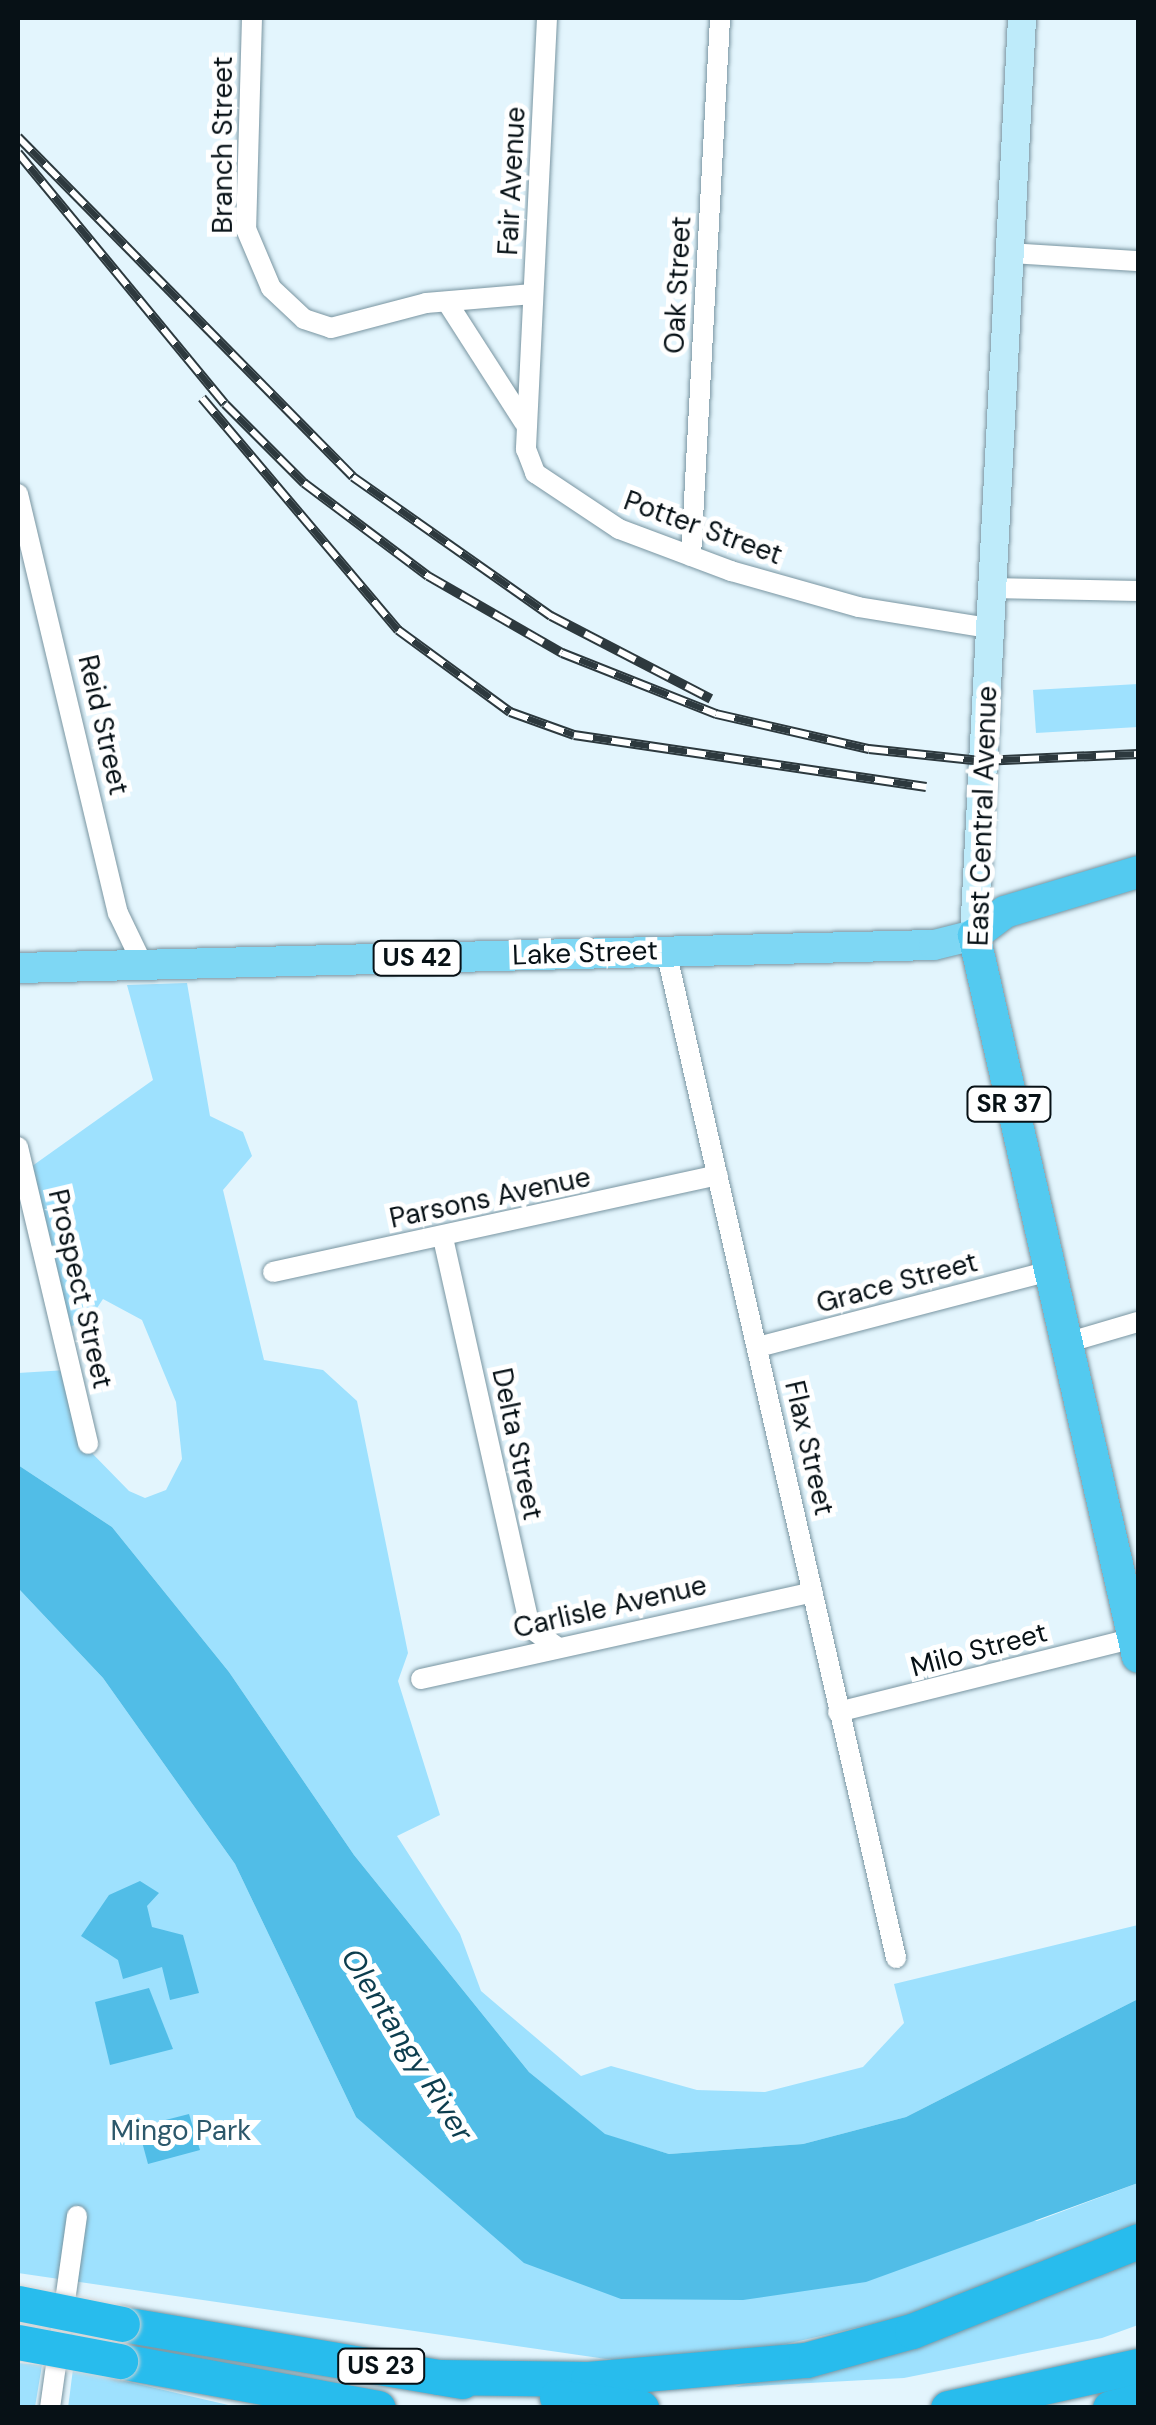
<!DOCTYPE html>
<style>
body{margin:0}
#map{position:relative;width:1156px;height:2425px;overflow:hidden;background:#e3f5fd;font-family:"DM Sans",sans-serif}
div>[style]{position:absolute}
.green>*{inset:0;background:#9ee1fe}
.water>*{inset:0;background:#51bde7}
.roads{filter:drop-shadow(0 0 2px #7995a1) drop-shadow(0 0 2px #7995a1)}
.minor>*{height:20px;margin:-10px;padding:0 10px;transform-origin:10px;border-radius:10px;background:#fff}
.secondary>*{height:28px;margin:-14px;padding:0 14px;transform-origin:14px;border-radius:14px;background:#beebfa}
.primary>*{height:30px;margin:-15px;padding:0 15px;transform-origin:15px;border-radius:15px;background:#7ed7f4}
.trunk>*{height:32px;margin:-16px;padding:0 16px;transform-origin:16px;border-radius:16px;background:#53caf0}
.motorway>*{height:35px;margin:-17.5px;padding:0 17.5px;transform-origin:17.5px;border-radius:17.5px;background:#28bced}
.rail>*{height:10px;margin-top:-5px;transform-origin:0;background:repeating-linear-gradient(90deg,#fff 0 19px,#2d393e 0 38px);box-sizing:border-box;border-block:2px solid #2d393e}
.bridges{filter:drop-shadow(0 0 2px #d2d4d5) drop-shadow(0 0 2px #d2d4d5)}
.motorway-bridge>*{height:35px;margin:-17.5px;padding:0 17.5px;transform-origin:17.5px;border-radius:17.5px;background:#28bced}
span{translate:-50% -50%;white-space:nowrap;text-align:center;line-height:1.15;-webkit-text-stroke:10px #fff;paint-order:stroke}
.shield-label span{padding:2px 8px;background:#fff;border:2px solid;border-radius:8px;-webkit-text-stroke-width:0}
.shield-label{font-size:25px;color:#071116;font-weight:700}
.street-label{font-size:28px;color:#071116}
.park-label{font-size:28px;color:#2c586b}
.water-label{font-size:30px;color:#0c3d4e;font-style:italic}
.frame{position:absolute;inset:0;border:20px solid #071116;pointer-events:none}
</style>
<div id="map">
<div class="green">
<i style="clip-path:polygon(1138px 684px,1138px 727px,1036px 733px,1033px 690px)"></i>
<i style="clip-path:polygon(187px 983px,210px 1116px,243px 1132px,252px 1156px,223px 1190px,264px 1360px,323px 1370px,357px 1401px,408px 1653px,398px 1681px,440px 1815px,397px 1836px,460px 1934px,481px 1991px,581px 2076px,611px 2066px,697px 2090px,765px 2092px,863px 2067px,904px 2023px,894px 1984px,1138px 1925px,1138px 1999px,906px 2117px,803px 2144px,669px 2154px,605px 2135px,529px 2072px,354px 1855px,229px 1672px,112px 1527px,18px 1465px,18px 1373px,67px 1370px,86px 1447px,129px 1491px,145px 1498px,166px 1490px,182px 1459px,176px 1402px,142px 1320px,103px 1299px,89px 1320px,66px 1328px,28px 1169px,153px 1080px,127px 985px)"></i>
<i style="clip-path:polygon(18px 1588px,103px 1678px,235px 1864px,356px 2117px,1037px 2221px,1138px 2183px,1138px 2228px,917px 2314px,729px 2357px,620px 2361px,18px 2273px)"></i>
<i style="clip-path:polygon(1138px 2259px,1138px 2325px,1102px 2338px,904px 2378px,734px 2387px,873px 2356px)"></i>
<i style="clip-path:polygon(18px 2363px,42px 2365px,35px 2407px,18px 2407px)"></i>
<i style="clip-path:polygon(73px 2369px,237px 2407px,68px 2408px)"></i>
</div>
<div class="water">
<i style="clip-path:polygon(18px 1465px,112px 1527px,229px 1672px,354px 1855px,529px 2072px,605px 2134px,669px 2154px,803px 2144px,906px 2117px,1138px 1999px,1138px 2183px,866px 2282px,743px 2300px,621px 2299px,524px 2263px,356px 2117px,235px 1864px,103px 1678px,18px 1588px)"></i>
<i style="clip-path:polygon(140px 1881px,159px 1893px,147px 1906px,152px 1927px,183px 1935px,199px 1993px,170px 2000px,162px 1967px,123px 1979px,118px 1960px,81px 1936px,109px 1895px)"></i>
<i style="clip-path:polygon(149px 1988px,173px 2049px,110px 2065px,95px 2002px)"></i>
<i style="clip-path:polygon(189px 2114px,200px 2150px,148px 2164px,138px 2127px)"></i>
</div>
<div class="roads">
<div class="minor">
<i style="left:252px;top:18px;width:211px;rotate:91.6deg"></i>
<i style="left:246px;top:229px;width:64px;rotate:67deg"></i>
<i style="left:271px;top:288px;width:45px;rotate:43.2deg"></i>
<i style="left:304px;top:319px;width:28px;rotate:18deg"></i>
<i style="left:331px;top:328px;width:98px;rotate:-14.7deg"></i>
<i style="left:426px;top:303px;width:107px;rotate:-4.8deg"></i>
<i style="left:547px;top:18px;width:432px;rotate:92.8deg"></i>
<i style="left:526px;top:449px;width:26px;rotate:69deg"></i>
<i style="left:535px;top:473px;width:101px;rotate:33.7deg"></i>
<i style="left:619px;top:529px;width:120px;rotate:20.6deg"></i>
<i style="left:731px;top:571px;width:132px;rotate:15.8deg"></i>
<i style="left:858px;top:607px;width:133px;rotate:9.1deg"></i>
<i style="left:1010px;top:253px;width:128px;rotate:3.6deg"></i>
<i style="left:447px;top:302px;width:143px;rotate:57.3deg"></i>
<i style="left:18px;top:494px;width:431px;rotate:76.6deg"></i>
<i style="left:118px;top:913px;width:58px;rotate:64.3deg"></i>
<i style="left:691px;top:556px;width:539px;rotate:-86.91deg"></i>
<i style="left:991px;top:588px;width:147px;rotate:1.2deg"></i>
<i style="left:666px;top:951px;width:1033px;rotate:77.13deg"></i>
<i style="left:18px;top:1147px;width:305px;rotate:76.7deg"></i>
<i style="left:443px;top:1238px;width:400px;rotate:77.4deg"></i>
<i style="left:530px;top:1628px;width:33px;rotate:35deg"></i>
<i style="left:273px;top:1272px;width:455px;rotate:-12.3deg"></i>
<i style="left:1066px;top:1343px;width:75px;rotate:-16.3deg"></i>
<i style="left:758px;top:1347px;width:301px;rotate:-14.6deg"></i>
<i style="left:421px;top:1679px;width:401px;rotate:-12.5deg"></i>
<i style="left:838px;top:1712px;width:305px;rotate:-14deg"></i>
<i style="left:50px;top:2408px;width:194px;rotate:-82deg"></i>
</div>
<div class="secondary">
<i style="left:974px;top:935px;width:918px;rotate:-87deg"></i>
</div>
<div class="primary">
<i style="left:18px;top:968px;width:916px;rotate:-1.44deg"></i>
<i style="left:934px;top:945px;width:41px;rotate:-14deg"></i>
</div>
<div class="trunk">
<i style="left:1138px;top:872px;width:139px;rotate:163.3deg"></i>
<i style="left:1005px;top:912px;width:39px;rotate:143deg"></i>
<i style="left:974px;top:935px;width:740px;rotate:77.2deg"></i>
</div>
<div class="motorway">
<i style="left:122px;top:2324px;width:345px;rotate:9.5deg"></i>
<i style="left:120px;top:2361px;width:262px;rotate:10.3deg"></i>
<i style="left:438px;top:2377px;width:150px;rotate:0.8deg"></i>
<i style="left:588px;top:2379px;width:219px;rotate:-5deg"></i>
<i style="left:806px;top:2360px;width:110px;rotate:-15.3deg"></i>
<i style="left:912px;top:2331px;width:243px;rotate:-21.7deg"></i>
<i style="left:557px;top:2397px;width:85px;rotate:7.5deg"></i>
<i style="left:948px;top:2408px;width:195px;rotate:-12.5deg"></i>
<i style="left:1110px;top:2408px;width:29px;rotate:-14deg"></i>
</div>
</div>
<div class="rail">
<i style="left:18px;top:137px;width:477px;rotate:45.4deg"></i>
<i style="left:353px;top:477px;width:242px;rotate:35.1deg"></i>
<i style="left:551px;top:616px;width:180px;rotate:27.4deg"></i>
<i style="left:18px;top:153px;width:325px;rotate:50.5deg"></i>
<i style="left:225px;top:404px;width:112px;rotate:45deg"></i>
<i style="left:304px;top:483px;width:155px;rotate:36.9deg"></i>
<i style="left:428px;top:576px;width:155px;rotate:29.9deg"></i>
<i style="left:562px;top:653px;width:166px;rotate:21.6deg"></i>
<i style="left:716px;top:714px;width:157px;rotate:12.9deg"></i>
<i style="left:869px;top:749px;width:114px;rotate:6.1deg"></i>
<i style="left:982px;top:761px;width:156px;rotate:-2.6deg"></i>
<i style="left:202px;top:398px;width:304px;rotate:49.8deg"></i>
<i style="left:398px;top:630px;width:139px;rotate:36.2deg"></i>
<i style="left:510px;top:712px;width:68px;rotate:19.8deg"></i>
<i style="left:574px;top:735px;width:356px;rotate:8.4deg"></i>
</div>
<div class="bridges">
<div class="motorway-bridge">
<i style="left:18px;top:2303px;width:106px;rotate:11.4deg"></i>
<i style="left:18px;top:2342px;width:104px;rotate:10.6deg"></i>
</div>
</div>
<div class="shield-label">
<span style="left:417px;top:958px">US 42</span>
<span style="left:1009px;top:1104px">SR 37</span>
<span style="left:381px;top:2366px">US 23</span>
</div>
<div class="street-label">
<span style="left:223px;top:145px;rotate:-90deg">Branch Street</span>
<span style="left:512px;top:181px;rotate:-87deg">Fair Avenue</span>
<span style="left:678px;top:285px;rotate:-87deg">Oak Street</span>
<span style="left:703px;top:528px;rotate:20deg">Potter Street</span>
<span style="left:103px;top:725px;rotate:77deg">Reid Street</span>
<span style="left:983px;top:816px;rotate:-88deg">East Central Avenue</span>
<span style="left:585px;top:953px;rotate:-2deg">Lake Street</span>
<span style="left:490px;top:1198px;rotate:-12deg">Parsons Avenue</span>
<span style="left:897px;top:1283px;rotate:-15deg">Grace Street</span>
<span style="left:80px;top:1289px;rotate:77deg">Prospect Street</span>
<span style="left:517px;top:1444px;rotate:78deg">Delta Street</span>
<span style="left:809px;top:1448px;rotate:77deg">Flax Street</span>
<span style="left:610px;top:1607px;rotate:-13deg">Carlisle Avenue</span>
<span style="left:979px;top:1650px;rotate:-15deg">Milo Street</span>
</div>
<div class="park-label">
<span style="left:181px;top:2131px">Mingo Park</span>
</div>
<div class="water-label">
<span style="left:407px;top:2045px;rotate:58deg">Olentangy River</span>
</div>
<div class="frame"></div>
</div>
